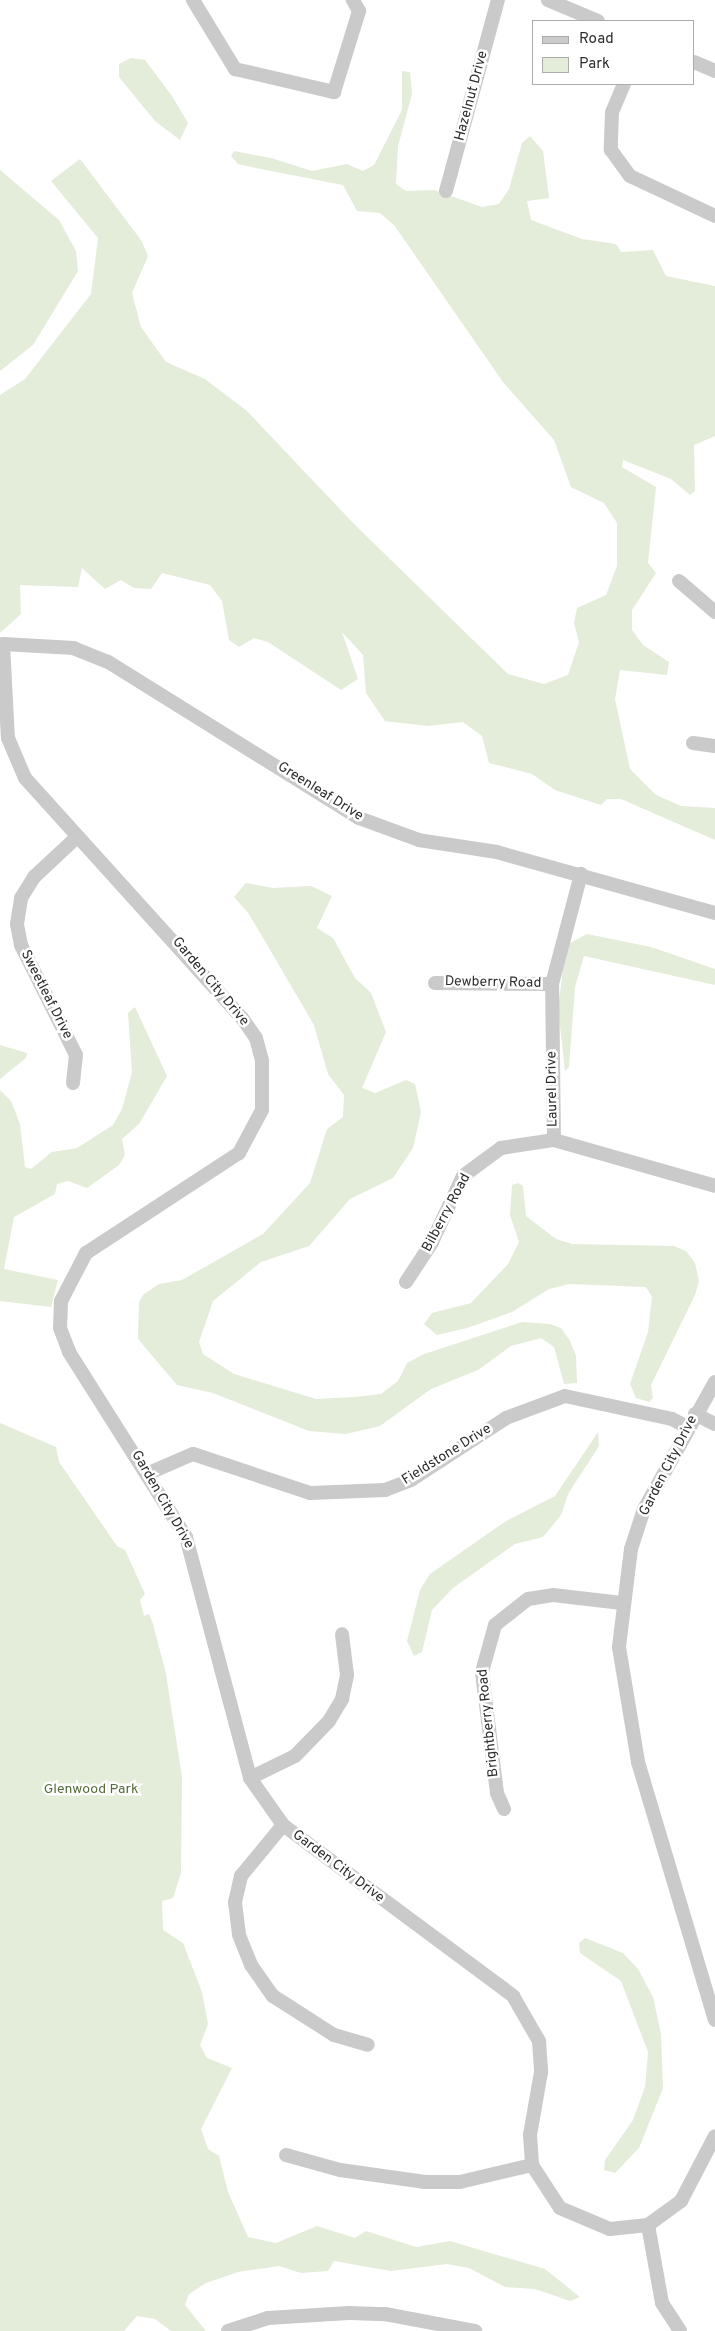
<!DOCTYPE html>
<style>
body{margin:0}
#map{position:relative;width:715px;height:2331px;overflow:hidden;background:#fff;font-family:Overpass,sans-serif}
div>[style]{position:absolute}
.green>*{inset:0;background:#e4ecda}
.minor>*{height:14px;margin:-7px;padding:0 7px;transform-origin:7px;border-radius:7px;background:#cacaca}
span{translate:-50% -50%;white-space:nowrap;text-align:center;line-height:1.15;-webkit-text-stroke:5px #fff;paint-order:stroke}
.street-label{font-size:14px;color:#2d2d2d}
.park-label{font-size:14px;color:#536b39}
.legend{position:absolute;left:532px;top:20px;width:162px;height:65px;box-sizing:border-box;background:#fff;border:1px solid #ababab;margin:0;padding:6px 9px;list-style:none;font-size:15px;color:#2d2d2d}
.legend li{display:flex;align-items:center;gap:10px;height:25px}
.legend b{width:25px;border:1px solid #ababab}
</style>
<div id="map">
<div class="green">
<i style="clip-path:polygon(131px 58px,145px 60px,172px 96px,188px 123px,180px 140px,155px 121px,119px 77px,119px 64px)"></i>
<i style="clip-path:polygon(402px 71px,410px 72px,412px 94px,398px 146px,396px 184px,406px 191px,434px 190px,482px 207px,499px 204px,509px 189px,522px 143px,530px 136px,543px 151px,549px 198px,527px 201px,531px 220px,582px 239px,616px 244px,621px 252px,653px 250px,666px 276px,715px 286px,715px 436px,694px 445px,695px 491px,690px 495px,671px 479px,623px 460px,622px 467px,656px 487px,648px 563px,656px 573px,632px 610px,632px 630px,643px 645px,669px 662px,667px 675px,620px 670px,615px 699px,630px 769px,656px 795px,681px 806px,715px 808px,715px 840px,621px 799px,607px 799px,601px 805px,555px 790px,532px 774px,489px 763px,482px 736px,463px 722px,428px 726px,385px 721px,366px 693px,363px 655px,342px 632px,358px 679px,341px 690px,268px 642px,254px 638px,239px 647px,229px 640px,222px 601px,210px 585px,162px 573px,151px 589px,134px 588px,121px 580px,105px 589px,82px 568px,78px 587px,20px 585px,21px 614px,0 633px,0 395px,25px 379px,91px 294px,98px 238px,51px 181px,80px 159px,141px 240px,148px 256px,132px 293px,141px 327px,166px 362px,205px 379px,247px 411px,355px 525px,508px 674px,544px 684px,568px 675px,579px 642px,574px 623px,577px 608px,606px 595px,617px 566px,617px 523px,604px 503px,571px 487px,554px 440px,503px 382px,394px 225px,380px 213px,357px 211px,343px 185px,256px 168px,238px 164px,231px 156px,234px 151px,271px 158px,312px 171px,347px 164px,363px 171px,374px 165px,402px 110px)"></i>
<i style="clip-path:polygon(0 170px,59px 220px,76px 251px,78px 271px,33px 345px,0 371px)"></i>
<i style="clip-path:polygon(246px 883px,273px 888px,311px 886px,332px 896px,317px 928px,333px 938px,355px 978px,371px 993px,386px 1032px,362px 1088px,375px 1093px,406px 1080px,415px 1084px,421px 1112px,413px 1148px,393px 1178px,350px 1199px,309px 1246px,261px 1262px,213px 1301px,199px 1342px,203px 1354px,234px 1374px,316px 1399px,355px 1397px,381px 1394px,398px 1381px,407px 1363px,424px 1354px,522px 1322px,550px 1324px,561px 1328px,570px 1341px,576px 1356px,577px 1383px,564px 1384px,554px 1347px,541px 1338px,511px 1346px,478px 1370px,431px 1389px,380px 1426px,346px 1434px,309px 1431px,213px 1393px,177px 1385px,138px 1339px,139px 1302px,144px 1294px,159px 1284px,182px 1280px,263px 1234px,310px 1183px,327px 1129px,343px 1117px,344px 1095px,328px 1074px,314px 1025px,249px 914px,234px 897px)"></i>
<i style="clip-path:polygon(587px 934px,651px 947px,715px 969px,715px 985px,584px 956px,575px 987px,569px 1067px,565px 1071px,558px 1008px,563px 969px,568px 944px)"></i>
<i style="clip-path:polygon(135px 1007px,167px 1076px,139px 1124px,122px 1139px,125px 1155px,119px 1165px,87px 1188px,68px 1181px,57px 1184px,55px 1194px,14px 1217px,4px 1269px,58px 1280px,51px 1307px,0 1301px,0 1090px,11px 1101px,20px 1124px,25px 1167px,31px 1169px,52px 1152px,77px 1148px,113px 1125px,122px 1109px,132px 1072px,128px 1013px)"></i>
<i style="clip-path:polygon(0 1045px,27px 1053px,26px 1058px,0 1079px)"></i>
<i style="clip-path:polygon(518px 1183px,523px 1186px,526px 1216px,556px 1239px,572px 1244px,674px 1246px,686px 1251px,695px 1263px,699px 1281px,695px 1295px,651px 1385px,653px 1398px,649px 1402px,636px 1398px,630px 1384px,648px 1332px,652px 1297px,646px 1287px,569px 1284px,549px 1289px,512px 1312px,467px 1328px,437px 1335px,424px 1324px,432px 1313px,471px 1303px,508px 1264px,519px 1242px,510px 1215px,512px 1185px)"></i>
<i style="clip-path:polygon(0 1423px,56px 1447px,59px 1462px,117px 1546px,125px 1550px,145px 1594px,140px 1600px,144px 1616px,149px 1614px,153px 1624px,166px 1674px,182px 1777px,181px 1873px,173px 1898px,162px 1901px,163px 1930px,183px 1943px,202px 1992px,208px 2024px,200px 2045px,207px 2058px,232px 2068px,201px 2129px,208px 2149px,219px 2156px,228px 2192px,248px 2237px,276px 2243px,317px 2226px,355px 2238px,366px 2231px,416px 2247px,450px 2241px,545px 2269px,580px 2297px,570px 2301px,535px 2289px,505px 2287px,469px 2268px,447px 2264px,391px 2271px,334px 2261px,328px 2271px,301px 2273px,279px 2266px,238px 2272px,206px 2283px,189px 2294px,185px 2305px,206px 2331px,171px 2331px,155px 2319px,137px 2316px,124px 2331px,0 2331px)"></i>
<i style="clip-path:polygon(598px 1432px,599px 1446px,568px 1494px,561px 1515px,543px 1537px,515px 1544px,453px 1588px,432px 1610px,422px 1652px,414px 1656px,407px 1641px,420px 1590px,430px 1574px,506px 1521px,555px 1496px)"></i>
<i style="clip-path:polygon(585px 1938px,623px 1953px,638px 1969px,653px 1997px,661px 2034px,663px 2088px,639px 2148px,615px 2173px,604px 2170px,605px 2160px,633px 2120px,645px 2087px,648px 2052px,621px 1981px,580px 1953px,579px 1943px)"></i>
</div>
<div class="minor">
<i style="left:193px;top:0;width:81px;rotate:58.7deg"></i>
<i style="left:235px;top:69px;width:102px;rotate:13.1deg"></i>
<i style="left:334px;top:92px;width:85px;rotate:-72.8deg"></i>
<i style="left:359px;top:11px;width:13px;rotate:-119deg"></i>
<i style="left:548px;top:0;width:54px;rotate:22.8deg"></i>
<i style="left:694px;top:62px;width:23px;rotate:23deg"></i>
<i style="left:624px;top:84px;width:30px;rotate:113deg"></i>
<i style="left:612px;top:112px;width:38px;rotate:92deg"></i>
<i style="left:611px;top:150px;width:32px;rotate:54deg"></i>
<i style="left:630px;top:176px;width:94px;rotate:25.2deg"></i>
<i style="left:446px;top:191px;width:198px;rotate:-74.8deg"></i>
<i style="left:679px;top:581px;width:48px;rotate:40.7deg"></i>
<i style="left:693px;top:743px;width:22px;rotate:8deg"></i>
<i style="left:715px;top:913px;width:226px;rotate:-164.4deg"></i>
<i style="left:497px;top:852px;width:79px;rotate:-171.3deg"></i>
<i style="left:419px;top:840px;width:64px;rotate:-159.9deg"></i>
<i style="left:359px;top:818px;width:296px;rotate:-148.1deg"></i>
<i style="left:108px;top:662px;width:37px;rotate:-158deg"></i>
<i style="left:74px;top:648px;width:71px;rotate:-176.8deg"></i>
<i style="left:3px;top:644px;width:94px;rotate:87deg"></i>
<i style="left:8px;top:738px;width:43px;rotate:67deg"></i>
<i style="left:25px;top:778px;width:324px;rotate:47.9deg"></i>
<i style="left:242px;top:1018px;width:24px;rotate:55deg"></i>
<i style="left:256px;top:1038px;width:24px;rotate:75deg"></i>
<i style="left:262px;top:1061px;width:49px;rotate:90deg"></i>
<i style="left:262px;top:1110px;width:49px;rotate:118.1deg"></i>
<i style="left:239px;top:1153px;width:183px;rotate:146.8deg"></i>
<i style="left:86px;top:1253px;width:54px;rotate:117.5deg"></i>
<i style="left:61px;top:1301px;width:27px;rotate:92deg"></i>
<i style="left:60px;top:1328px;width:26px;rotate:69deg"></i>
<i style="left:69px;top:1352px;width:219px;rotate:57.7deg"></i>
<i style="left:186px;top:1537px;width:249px;rotate:75.1deg"></i>
<i style="left:250px;top:1778px;width:57px;rotate:54.9deg"></i>
<i style="left:283px;top:1825px;width:287px;rotate:36.6deg"></i>
<i style="left:513px;top:1996px;width:52px;rotate:60deg"></i>
<i style="left:539px;top:2041px;width:31px;rotate:86deg"></i>
<i style="left:541px;top:2072px;width:64px;rotate:99.9deg"></i>
<i style="left:530px;top:2135px;width:30px;rotate:86deg"></i>
<i style="left:532px;top:2165px;width:51px;rotate:56.9deg"></i>
<i style="left:560px;top:2208px;width:54px;rotate:22.8deg"></i>
<i style="left:610px;top:2229px;width:38px;rotate:-6deg"></i>
<i style="left:648px;top:2225px;width:41px;rotate:-36deg"></i>
<i style="left:681px;top:2201px;width:73px;rotate:-62.4deg"></i>
<i style="left:435px;top:983px;width:117px;rotate:0.5deg"></i>
<i style="left:73px;top:1083px;width:28px;rotate:-84deg"></i>
<i style="left:76px;top:1055px;width:123px;rotate:-116.6deg"></i>
<i style="left:21px;top:945px;width:21px;rotate:-101deg"></i>
<i style="left:17px;top:924px;width:26px;rotate:-81deg"></i>
<i style="left:21px;top:898px;width:25px;rotate:-58deg"></i>
<i style="left:34px;top:877px;width:57px;rotate:-42.9deg"></i>
<i style="left:554px;top:1140px;width:156px;rotate:-90.7deg"></i>
<i style="left:552px;top:984px;width:114px;rotate:-75.2deg"></i>
<i style="left:406px;top:1282px;width:45px;rotate:-56.7deg"></i>
<i style="left:431px;top:1244px;width:75px;rotate:-64.8deg"></i>
<i style="left:463px;top:1176px;width:47px;rotate:-36.4deg"></i>
<i style="left:501px;top:1148px;width:54px;rotate:-8.6deg"></i>
<i style="left:554px;top:1140px;width:167px;rotate:15.9deg"></i>
<i style="left:715px;top:1382px;width:145px;rotate:119.2deg"></i>
<i style="left:644px;top:1509px;width:42px;rotate:108deg"></i>
<i style="left:631px;top:1549px;width:99px;rotate:97deg"></i>
<i style="left:619px;top:1647px;width:117px;rotate:80.6deg"></i>
<i style="left:638px;top:1762px;width:269px;rotate:73.4deg"></i>
<i style="left:695px;top:1414px;width:22px;rotate:27deg"></i>
<i style="left:149px;top:1473px;width:48px;rotate:-23.4deg"></i>
<i style="left:193px;top:1454px;width:123px;rotate:18.4deg"></i>
<i style="left:310px;top:1493px;width:75px;rotate:-2.3deg"></i>
<i style="left:385px;top:1490px;width:28px;rotate:-21deg"></i>
<i style="left:411px;top:1480px;width:113px;rotate:-33.1deg"></i>
<i style="left:506px;top:1418px;width:63px;rotate:-20.4deg"></i>
<i style="left:565px;top:1396px;width:109px;rotate:12.1deg"></i>
<i style="left:672px;top:1419px;width:17px;rotate:28deg"></i>
<i style="left:250px;top:1778px;width:50px;rotate:-26.1deg"></i>
<i style="left:295px;top:1756px;width:49px;rotate:-45.8deg"></i>
<i style="left:329px;top:1721px;width:26px;rotate:-59deg"></i>
<i style="left:342px;top:1699px;width:25px;rotate:-78deg"></i>
<i style="left:347px;top:1675px;width:41px;rotate:-97deg"></i>
<i style="left:504px;top:1809px;width:17px;rotate:-114deg"></i>
<i style="left:497px;top:1793px;width:122px;rotate:-97.1deg"></i>
<i style="left:482px;top:1672px;width:49px;rotate:-74.5deg"></i>
<i style="left:495px;top:1625px;width:42px;rotate:-38.2deg"></i>
<i style="left:528px;top:1599px;width:25px;rotate:-9deg"></i>
<i style="left:553px;top:1595px;width:69px;rotate:6.6deg"></i>
<i style="left:283px;top:1825px;width:66px;rotate:129.5deg"></i>
<i style="left:241px;top:1876px;width:27px;rotate:103deg"></i>
<i style="left:235px;top:1902px;width:33px;rotate:83deg"></i>
<i style="left:239px;top:1935px;width:32px;rotate:68deg"></i>
<i style="left:251px;top:1965px;width:38px;rotate:55deg"></i>
<i style="left:273px;top:1996px;width:72px;rotate:32.6deg"></i>
<i style="left:334px;top:2035px;width:35px;rotate:16deg"></i>
<i style="left:286px;top:2155px;width:56px;rotate:15.5deg"></i>
<i style="left:340px;top:2170px;width:86px;rotate:8deg"></i>
<i style="left:425px;top:2182px;width:35px"></i>
<i style="left:460px;top:2182px;width:74px;rotate:-13.3deg"></i>
<i style="left:648px;top:2225px;width:79px;rotate:79.8deg"></i>
<i style="left:662px;top:2303px;width:33px;rotate:57deg"></i>
<i style="left:228px;top:2331px;width:42px;rotate:-18deg"></i>
<i style="left:268px;top:2318px;width:81px;rotate:-3.5deg"></i>
<i style="left:349px;top:2313px;width:36px;rotate:2deg"></i>
<i style="left:385px;top:2314px;width:92px;rotate:10.7deg"></i>
</div>
<div class="street-label">
<span style="left:472px;top:96px;rotate:-75deg">Hazelnut Drive</span>
<span style="left:320px;top:792px;rotate:32deg">Greenleaf Drive</span>
<span style="left:210px;top:982px;rotate:50deg">Garden City Drive</span>
<span style="left:493px;top:983px;rotate:1deg">Dewberry Road</span>
<span style="left:46px;top:995px;rotate:63deg">Sweetleaf Drive</span>
<span style="left:553px;top:1089px;rotate:-91deg">Laurel Drive</span>
<span style="left:447px;top:1213px;rotate:-62deg">Bilberry Road</span>
<span style="left:447px;top:1455px;rotate:-32deg">Fieldstone Drive</span>
<span style="left:669px;top:1466px;rotate:-63deg">Garden City Drive</span>
<span style="left:162px;top:1500px;rotate:60deg">Garden City Drive</span>
<span style="left:489px;top:1723px;rotate:-96deg">Brightberry Road</span>
<span style="left:338px;top:1867px;rotate:37deg">Garden City Drive</span>
</div>
<div class="park-label">
<span style="left:91px;top:1790px">Glenwood Park</span>
</div>
<ul class="legend">
<li><b style="height:6px;background:#cacaca"></b>Road</li>
<li><b style="height:14px;background:#e4ecda"></b>Park</li>
</ul>
</div>
